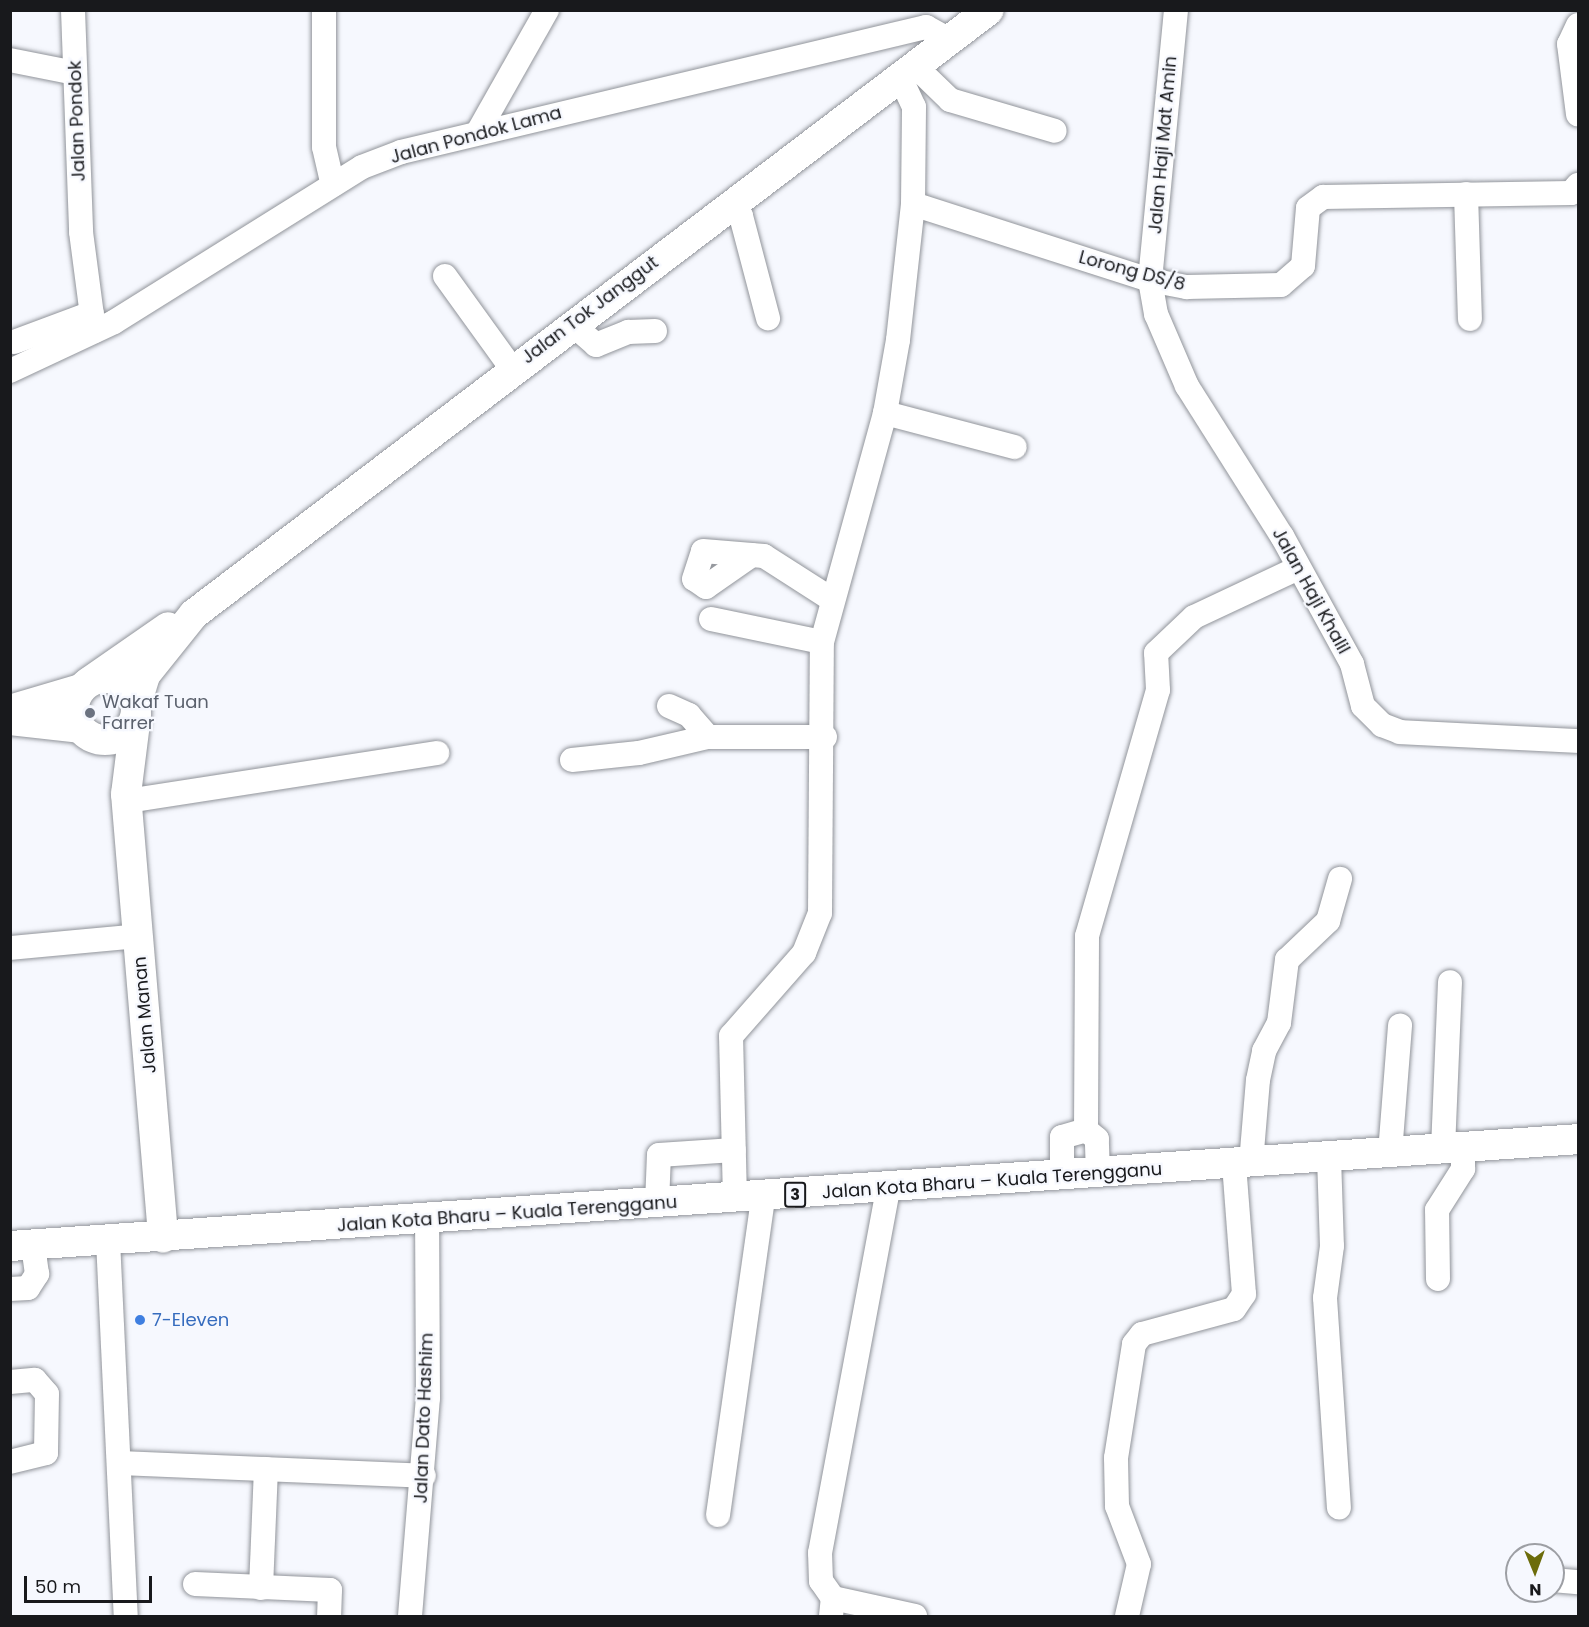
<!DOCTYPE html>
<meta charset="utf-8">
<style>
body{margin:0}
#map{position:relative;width:1589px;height:1627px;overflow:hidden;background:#f6f8fe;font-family:Poppins,sans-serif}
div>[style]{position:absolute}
.roads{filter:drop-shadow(0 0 2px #91949a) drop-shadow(0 0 2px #91949a)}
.minor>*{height:24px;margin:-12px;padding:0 12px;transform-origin:12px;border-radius:12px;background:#fff}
.major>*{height:30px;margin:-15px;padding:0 15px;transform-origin:15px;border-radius:15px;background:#fff}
.major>.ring{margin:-15px;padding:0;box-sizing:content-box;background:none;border:30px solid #fff;border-radius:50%}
.dots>*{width:16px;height:16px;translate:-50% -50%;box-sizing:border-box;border:3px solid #f6f8fe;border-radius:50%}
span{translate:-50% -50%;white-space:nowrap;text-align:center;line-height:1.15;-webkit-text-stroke:4.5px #f6f8fe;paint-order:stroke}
.shield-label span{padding:2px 4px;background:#f6f8fe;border:2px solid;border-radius:4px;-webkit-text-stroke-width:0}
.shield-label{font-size:16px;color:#18191c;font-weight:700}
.street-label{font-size:18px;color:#18191c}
.worship-label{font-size:18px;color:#5b616d}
.left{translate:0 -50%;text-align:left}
.shop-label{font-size:18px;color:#366cbe}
.frame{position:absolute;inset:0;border:12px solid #18191c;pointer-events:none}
.north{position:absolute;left:1505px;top:1543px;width:60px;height:60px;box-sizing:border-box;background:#f6f8fe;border:2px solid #9d9fa4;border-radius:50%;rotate:179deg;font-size:16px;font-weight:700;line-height:24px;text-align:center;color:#18191c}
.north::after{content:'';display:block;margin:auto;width:21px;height:27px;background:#6c6c0b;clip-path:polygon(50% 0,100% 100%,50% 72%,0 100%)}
.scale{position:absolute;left:24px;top:1576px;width:128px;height:27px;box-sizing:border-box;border:3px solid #18191c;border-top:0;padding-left:8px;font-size:18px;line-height:21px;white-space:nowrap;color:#18191c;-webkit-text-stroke:4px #f6f8fe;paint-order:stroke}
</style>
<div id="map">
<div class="roads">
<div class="minor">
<i style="left:73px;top:10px;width:222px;rotate:87.9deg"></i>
<i style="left:81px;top:232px;width:100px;rotate:82.5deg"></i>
<i style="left:324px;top:10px;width:137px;rotate:90deg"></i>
<i style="left:324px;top:147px;width:39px;rotate:77deg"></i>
<i style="left:1176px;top:10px;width:271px;rotate:95.5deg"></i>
<i style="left:1150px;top:280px;width:35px;rotate:80deg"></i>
<i style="left:1156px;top:314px;width:78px;rotate:66.7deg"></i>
<i style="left:1187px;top:386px;width:178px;rotate:57.7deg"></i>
<i style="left:1282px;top:536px;width:146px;rotate:61.3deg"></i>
<i style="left:1352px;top:664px;width:43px;rotate:75.3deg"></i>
<i style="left:1363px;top:706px;width:27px;rotate:45deg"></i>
<i style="left:1382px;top:725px;width:19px;rotate:21deg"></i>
<i style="left:1400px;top:732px;width:178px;rotate:2.9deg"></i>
<i style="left:1578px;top:25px;width:21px;rotate:115deg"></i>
<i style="left:1569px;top:44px;width:71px;rotate:82.7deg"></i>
<i style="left:10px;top:60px;width:66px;rotate:11.3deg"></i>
<i style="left:916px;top:67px;width:47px;rotate:44.1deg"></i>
<i style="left:950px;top:100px;width:109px;rotate:16.4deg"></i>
<i style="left:478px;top:132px;width:140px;rotate:-60.5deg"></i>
<i style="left:1466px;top:194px;width:125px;rotate:88.2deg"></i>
<i style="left:732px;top:204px;width:15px;rotate:53deg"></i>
<i style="left:741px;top:216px;width:106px;rotate:75.2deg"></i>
<i style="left:913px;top:204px;width:249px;rotate:17.8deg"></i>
<i style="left:1150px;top:280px;width:38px;rotate:11deg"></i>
<i style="left:1187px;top:287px;width:94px;rotate:-1.2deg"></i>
<i style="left:1281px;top:285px;width:29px;rotate:-41deg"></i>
<i style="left:1303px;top:266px;width:58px;rotate:-85.1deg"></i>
<i style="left:1308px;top:208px;width:19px;rotate:-36deg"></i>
<i style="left:1323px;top:197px;width:248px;rotate:-0.9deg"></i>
<i style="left:1571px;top:193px;width:11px;rotate:-49deg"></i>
<i style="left:445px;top:276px;width:115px;rotate:54.2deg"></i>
<i style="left:572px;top:324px;width:32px;rotate:41deg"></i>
<i style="left:596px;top:345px;width:35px;rotate:-22deg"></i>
<i style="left:628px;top:332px;width:27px;rotate:-2deg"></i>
<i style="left:14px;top:342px;width:83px;rotate:-20.4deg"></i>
<i style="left:10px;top:371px;width:115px;rotate:-25.2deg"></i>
<i style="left:114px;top:322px;width:292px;rotate:-32deg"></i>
<i style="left:362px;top:167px;width:42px;rotate:-21deg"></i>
<i style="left:401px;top:152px;width:540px;rotate:-13.39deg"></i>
<i style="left:926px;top:27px;width:26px;rotate:29deg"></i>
<i style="left:885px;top:413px;width:134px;rotate:14.7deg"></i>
<i style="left:752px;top:555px;width:56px;rotate:145.2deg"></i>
<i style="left:706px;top:587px;width:14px;rotate:-146deg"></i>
<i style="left:694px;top:579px;width:29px;rotate:-72deg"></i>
<i style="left:703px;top:551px;width:61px;rotate:4.7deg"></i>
<i style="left:764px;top:556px;width:80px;rotate:32.7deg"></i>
<i style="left:711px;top:619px;width:113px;rotate:11.7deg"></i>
<i style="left:669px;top:706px;width:22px;rotate:24deg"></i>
<i style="left:689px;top:715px;width:29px;rotate:49deg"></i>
<i style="left:572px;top:760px;width:67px;rotate:-6deg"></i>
<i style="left:639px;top:753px;width:71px;rotate:-13.1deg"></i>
<i style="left:708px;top:737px;width:117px"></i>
<i style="left:127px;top:801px;width:314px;rotate:-8.8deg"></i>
<i style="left:10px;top:948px;width:130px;rotate:-5.3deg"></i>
<i style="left:1443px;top:1149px;width:167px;rotate:-87.6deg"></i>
<i style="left:1390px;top:1153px;width:128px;rotate:-85.5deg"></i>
<i style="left:1329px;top:1157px;width:89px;rotate:88.1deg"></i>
<i style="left:1332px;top:1246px;width:52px;rotate:97.7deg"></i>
<i style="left:1325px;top:1298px;width:210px;rotate:86.2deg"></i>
<i style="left:1251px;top:1163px;width:83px;rotate:-85.2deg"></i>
<i style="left:1258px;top:1080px;width:30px;rotate:-78deg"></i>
<i style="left:1264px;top:1051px;width:32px;rotate:-62deg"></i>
<i style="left:1279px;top:1023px;width:64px;rotate:-82.8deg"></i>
<i style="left:1287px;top:960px;width:57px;rotate:-43.6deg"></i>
<i style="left:1328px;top:921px;width:44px;rotate:-74.1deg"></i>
<i style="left:1098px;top:1174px;width:35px;rotate:-92deg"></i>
<i style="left:1097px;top:1139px;width:14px;rotate:-141deg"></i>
<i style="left:1086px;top:1130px;width:194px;rotate:-89.7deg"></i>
<i style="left:1087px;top:936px;width:256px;rotate:-73.9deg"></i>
<i style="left:1158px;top:690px;width:37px;rotate:-93deg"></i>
<i style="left:1156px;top:653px;width:52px;rotate:-43.5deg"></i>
<i style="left:1194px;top:617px;width:115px;rotate:-25.2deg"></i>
<i style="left:1062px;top:1176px;width:39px;rotate:-90deg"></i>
<i style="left:1062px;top:1137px;width:25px;rotate:-16deg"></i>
<i style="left:735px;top:1199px;width:163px;rotate:-91.4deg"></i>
<i style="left:731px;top:1036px;width:111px;rotate:-48.7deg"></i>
<i style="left:804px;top:953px;width:43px;rotate:-68.2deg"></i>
<i style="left:820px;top:913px;width:271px;rotate:-89.6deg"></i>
<i style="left:822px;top:642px;width:238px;rotate:-74.6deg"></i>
<i style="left:885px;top:413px;width:74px;rotate:-79.9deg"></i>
<i style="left:898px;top:340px;width:137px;rotate:-83.7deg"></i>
<i style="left:913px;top:204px;width:97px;rotate:-89.4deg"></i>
<i style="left:914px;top:107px;width:31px;rotate:-115deg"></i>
<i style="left:657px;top:1204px;width:49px;rotate:-87.7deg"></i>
<i style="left:659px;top:1155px;width:75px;rotate:-3.8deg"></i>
<i style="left:108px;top:1240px;width:376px;rotate:87.3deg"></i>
<i style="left:1438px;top:1279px;width:69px;rotate:-90.8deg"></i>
<i style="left:1437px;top:1210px;width:49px;rotate:-57.6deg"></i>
<i style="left:1463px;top:1169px;width:21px;rotate:-90deg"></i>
<i style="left:10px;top:1289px;width:18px;rotate:-3deg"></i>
<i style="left:28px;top:1288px;width:17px;rotate:-57deg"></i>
<i style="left:37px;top:1274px;width:29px;rotate:-98deg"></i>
<i style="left:10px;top:1382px;width:25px;rotate:-5deg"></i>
<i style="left:35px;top:1380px;width:18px;rotate:49deg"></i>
<i style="left:47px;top:1394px;width:59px;rotate:91deg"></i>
<i style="left:46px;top:1453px;width:37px;rotate:166deg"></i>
<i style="left:120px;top:1463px;width:304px;rotate:2.4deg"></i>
<i style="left:718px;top:1515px;width:321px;rotate:-81.9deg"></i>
<i style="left:1553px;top:1580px;width:25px;rotate:5deg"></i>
<i style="left:195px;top:1584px;width:135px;rotate:2.5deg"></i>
<i style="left:330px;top:1590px;width:26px;rotate:92deg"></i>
<i style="left:261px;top:1588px;width:119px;rotate:-87.6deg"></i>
<i style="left:833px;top:1598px;width:84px;rotate:12.4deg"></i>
<i style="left:410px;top:1616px;width:219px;rotate:-85.3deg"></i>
<i style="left:428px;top:1398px;width:178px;rotate:-90.3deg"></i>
<i style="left:831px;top:1616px;width:18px;rotate:-84deg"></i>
<i style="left:833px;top:1598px;width:21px;rotate:-125deg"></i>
<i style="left:821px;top:1581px;width:28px;rotate:-92deg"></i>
<i style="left:820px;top:1553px;width:369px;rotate:-79.4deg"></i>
<i style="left:1127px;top:1616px;width:53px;rotate:-77deg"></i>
<i style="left:1139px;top:1564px;width:62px;rotate:-110.8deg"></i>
<i style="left:1117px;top:1506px;width:48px;rotate:-91.2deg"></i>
<i style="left:1116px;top:1458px;width:115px;rotate:-81deg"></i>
<i style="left:1134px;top:1344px;width:13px;rotate:-51deg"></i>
<i style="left:1142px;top:1334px;width:95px;rotate:-15.2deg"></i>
<i style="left:1234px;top:1309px;width:18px;rotate:-56deg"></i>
<i style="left:1244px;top:1294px;width:130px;rotate:-94.4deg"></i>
</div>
<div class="major">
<i class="ring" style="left:74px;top:678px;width:32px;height:32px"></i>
<i style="left:89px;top:682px;width:96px;rotate:-34.8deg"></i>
<i style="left:136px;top:705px;width:31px;rotate:-73deg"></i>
<i style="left:145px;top:675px;width:78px;rotate:-51.2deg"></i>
<i style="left:194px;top:614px;width:998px;rotate:-37.23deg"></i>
<i style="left:10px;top:710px;width:74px;rotate:-16.5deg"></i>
<i style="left:136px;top:715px;width:80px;rotate:97.2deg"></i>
<i style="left:126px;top:794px;width:445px;rotate:85.2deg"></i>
<i style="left:10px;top:720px;width:70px;rotate:6.5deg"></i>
<i style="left:10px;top:1246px;width:1572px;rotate:-3.9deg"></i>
</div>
</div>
<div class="dots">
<i style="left:90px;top:713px;background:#6b7280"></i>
<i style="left:140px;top:1320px;background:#3f7fe0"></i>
</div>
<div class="shield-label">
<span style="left:795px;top:1195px">3</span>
</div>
<div class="street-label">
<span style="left:77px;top:121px;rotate:-92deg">Jalan Pondok</span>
<span style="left:476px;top:135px;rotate:-15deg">Jalan Pondok Lama</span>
<span style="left:1163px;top:145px;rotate:-85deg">Jalan Haji Mat Amin</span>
<span style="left:1132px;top:271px;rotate:15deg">Lorong DS/8</span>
<span style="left:590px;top:310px;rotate:-37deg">Jalan Tok Janggut</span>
<span style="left:1311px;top:591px;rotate:61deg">Jalan Haji Khalil</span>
<span style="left:145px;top:1015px;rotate:-95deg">Jalan Manan</span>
<span style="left:992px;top:1181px;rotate:-4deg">Jalan Kota Bharu – Kuala Terengganu</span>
<span style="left:507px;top:1214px;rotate:-4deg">Jalan Kota Bharu – Kuala Terengganu</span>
<span style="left:424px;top:1418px;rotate:-88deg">Jalan Dato Hashim</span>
</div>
<div class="worship-label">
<span class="left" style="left:102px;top:713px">Wakaf Tuan<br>Farrer</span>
</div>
<div class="shop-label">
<span class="left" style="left:152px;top:1320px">7-Eleven</span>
</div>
<div class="frame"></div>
<div class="north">N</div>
<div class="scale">50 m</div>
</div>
